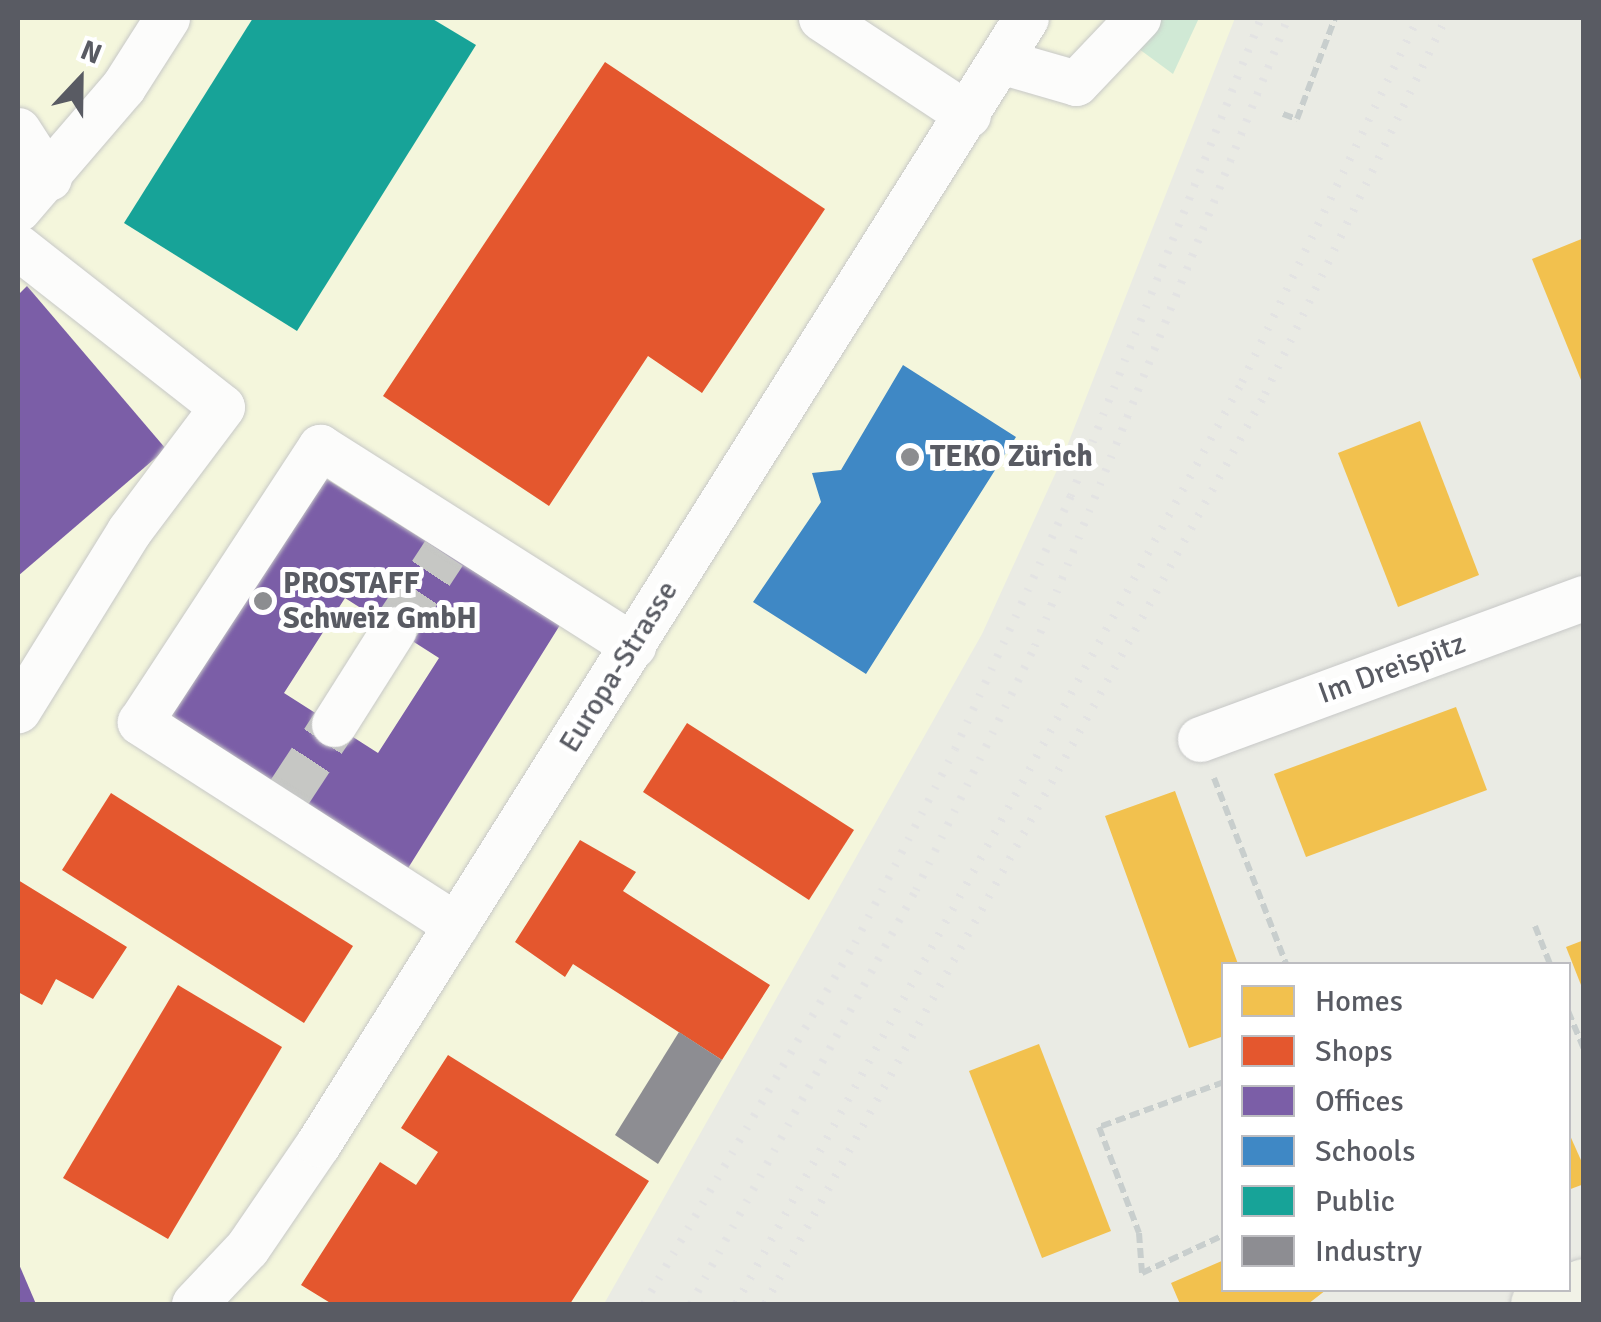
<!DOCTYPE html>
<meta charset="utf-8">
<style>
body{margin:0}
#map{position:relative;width:1601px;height:1322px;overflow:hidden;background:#eaebe4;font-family:Signika,sans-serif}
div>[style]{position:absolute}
.commercial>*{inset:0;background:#f4f6dc}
.green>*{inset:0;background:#d0e9d5}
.homes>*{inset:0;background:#f2c14e}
.shops>*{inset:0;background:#e4572e}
.offices>*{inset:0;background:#7b5ea7}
.schools>*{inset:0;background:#3f88c5}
.public>*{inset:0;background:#17a398}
.industry>*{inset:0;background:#8d8d92}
.minor-tunnel>*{height:45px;margin-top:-22.5px;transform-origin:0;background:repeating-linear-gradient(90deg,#c6c7c4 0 45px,transparent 0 67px)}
.path>*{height:6px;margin-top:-3px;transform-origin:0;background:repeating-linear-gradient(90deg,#c8cecd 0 10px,transparent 0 15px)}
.roads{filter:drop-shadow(0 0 2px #c7c8c7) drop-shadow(0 0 2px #c7c8c7)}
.minor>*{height:45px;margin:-22.5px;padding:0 22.5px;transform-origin:22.5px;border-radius:22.5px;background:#fcfcfb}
.major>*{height:55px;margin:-27.5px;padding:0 27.5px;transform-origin:27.5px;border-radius:27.5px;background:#f1f2e7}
.rail>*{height:8px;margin-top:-4px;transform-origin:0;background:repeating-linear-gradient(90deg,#e3e3e3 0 2.5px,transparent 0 14.5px)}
.dots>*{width:28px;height:28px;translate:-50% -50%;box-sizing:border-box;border:5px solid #fff;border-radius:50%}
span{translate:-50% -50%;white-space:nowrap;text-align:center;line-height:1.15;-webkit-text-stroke:10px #fff;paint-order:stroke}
.poi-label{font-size:30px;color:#595b63;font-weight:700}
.left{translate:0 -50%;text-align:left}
.street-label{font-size:30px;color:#595b63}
.frame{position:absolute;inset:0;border:20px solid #595b63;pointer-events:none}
.legend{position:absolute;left:1221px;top:962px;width:350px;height:330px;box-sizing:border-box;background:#fff;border:2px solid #bdbdc1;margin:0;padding:12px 18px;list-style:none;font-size:30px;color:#595b63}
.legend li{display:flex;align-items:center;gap:20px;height:50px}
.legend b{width:50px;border:2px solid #bdbdc1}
.north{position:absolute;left:30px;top:30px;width:100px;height:100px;-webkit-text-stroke:8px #fff;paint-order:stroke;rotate:22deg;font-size:28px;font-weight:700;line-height:40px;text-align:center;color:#595b63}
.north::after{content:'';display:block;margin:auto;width:35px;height:45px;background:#595b63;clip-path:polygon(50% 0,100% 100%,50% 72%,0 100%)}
</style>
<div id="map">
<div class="commercial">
<i style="clip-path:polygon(18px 18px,1235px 18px,1062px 459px,982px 634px,604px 1304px,18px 1304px)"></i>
</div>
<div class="green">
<i style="clip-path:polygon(1161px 18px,1199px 18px,1173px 74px,1139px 49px)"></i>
</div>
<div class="homes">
<i style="clip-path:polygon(1584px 238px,1584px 385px,1583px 385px,1532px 259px)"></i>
<i style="clip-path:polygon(1420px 421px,1479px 575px,1398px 607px,1338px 453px)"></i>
<i style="clip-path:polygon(1456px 707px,1487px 790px,1306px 857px,1274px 774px)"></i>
<i style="clip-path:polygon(1175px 791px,1238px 964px,1224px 964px,1224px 1036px,1189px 1048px,1105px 816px)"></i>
<i style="clip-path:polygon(1584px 940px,1584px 990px,1583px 990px,1566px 947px)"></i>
<i style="clip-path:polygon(1039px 1044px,1111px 1231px,1042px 1258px,969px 1071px)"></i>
<i style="clip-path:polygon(1568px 1131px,1584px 1167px,1584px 1184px,1568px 1190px)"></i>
<i style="clip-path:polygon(1224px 1260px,1224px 1290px,1326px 1290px,1308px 1304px,1180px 1304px,1171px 1283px)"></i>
</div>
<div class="shops">
<i style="clip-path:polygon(605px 62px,825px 209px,702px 393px,648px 356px,549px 506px,383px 396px)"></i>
<i style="clip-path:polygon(687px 723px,854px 830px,809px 900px,643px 792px)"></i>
<i style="clip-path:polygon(111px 793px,353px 946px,304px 1023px,62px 870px)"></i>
<i style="clip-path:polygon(580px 840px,636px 872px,623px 891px,770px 985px,722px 1060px,573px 964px,565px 977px,515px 942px)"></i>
<i style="clip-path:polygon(18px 880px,127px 947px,93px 999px,56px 979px,42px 1005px,18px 992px)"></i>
<i style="clip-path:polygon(178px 985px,282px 1047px,168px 1239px,63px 1178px)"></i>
<i style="clip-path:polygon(448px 1055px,649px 1181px,570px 1304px,332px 1304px,301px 1285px,380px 1162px,416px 1185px,438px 1152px,401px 1128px)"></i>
</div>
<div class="offices">
<i style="clip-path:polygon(27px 286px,166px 449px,18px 576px,18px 295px)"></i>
<i style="clip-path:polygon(evenodd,317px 473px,560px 625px,405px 873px,162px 721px,317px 473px,345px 598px,439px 658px,378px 753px,284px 693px,345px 598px)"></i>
<i style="clip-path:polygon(18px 1262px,36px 1304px,18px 1304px)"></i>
</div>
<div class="schools">
<i style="clip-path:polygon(903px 365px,1016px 437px,866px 674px,753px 602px,821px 502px,812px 473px,841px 470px)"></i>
</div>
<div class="public">
<i style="clip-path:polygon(253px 18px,431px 18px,476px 45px,297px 331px,124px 223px)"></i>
</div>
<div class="industry">
<i style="clip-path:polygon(679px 1032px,722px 1060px,658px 1164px,615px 1135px)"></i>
</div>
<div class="minor-tunnel">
<i style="left:394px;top:629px;width:91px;rotate:-56.7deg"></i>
<i style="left:286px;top:797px;width:87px;rotate:-56.7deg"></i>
</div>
<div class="path">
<i style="left:1283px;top:114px;width:15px;rotate:20deg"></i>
<i style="left:1297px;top:119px;width:108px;rotate:-69.4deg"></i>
<i style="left:1214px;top:778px;width:199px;rotate:68.8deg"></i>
<i style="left:1535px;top:926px;width:41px;rotate:68.5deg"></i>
<i style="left:1568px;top:1011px;width:41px;rotate:67.2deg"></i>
<i style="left:1224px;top:1082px;width:133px;rotate:160.2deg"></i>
<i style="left:1099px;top:1127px;width:113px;rotate:69.3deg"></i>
<i style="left:1139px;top:1233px;width:40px;rotate:85.7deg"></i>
<i style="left:1142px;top:1273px;width:90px;rotate:-24.9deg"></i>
</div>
<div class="roads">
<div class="minor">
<i style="left:821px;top:18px;width:176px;rotate:33.4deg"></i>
<i style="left:1000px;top:61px;width:79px;rotate:16.1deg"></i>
<i style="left:1076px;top:83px;width:90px;rotate:-46.4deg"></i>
<i style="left:18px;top:130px;width:57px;rotate:57.1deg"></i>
<i style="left:18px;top:209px;width:161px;rotate:-49.3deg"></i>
<i style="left:123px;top:87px;width:82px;rotate:-57.5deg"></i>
<i style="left:18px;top:247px;width:259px;rotate:38.1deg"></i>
<i style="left:222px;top:407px;width:155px;rotate:126.9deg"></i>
<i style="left:129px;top:531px;width:211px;rotate:121.8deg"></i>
<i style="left:334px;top:724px;width:112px;rotate:-57.7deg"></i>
<i style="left:1200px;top:739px;width:409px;rotate:-20.2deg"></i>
<i style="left:456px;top:925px;width:376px;rotate:-147.3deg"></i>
<i style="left:140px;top:722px;width:329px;rotate:-56.8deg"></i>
<i style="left:320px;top:447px;width:371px;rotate:32.4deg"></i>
<i style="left:194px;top:1304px;width:77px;rotate:-46.6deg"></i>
<i style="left:247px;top:1248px;width:126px;rotate:-55.7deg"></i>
<i style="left:318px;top:1144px;width:1330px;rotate:-57.84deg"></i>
</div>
<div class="major">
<i style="left:1538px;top:1304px;width:49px;rotate:-21.4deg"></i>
</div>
</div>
<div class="rail">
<i style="left:644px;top:1304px;width:418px;rotate:-59.7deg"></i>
<i style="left:855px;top:943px;width:218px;rotate:-62.7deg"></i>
<i style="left:955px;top:749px;width:278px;rotate:-65.4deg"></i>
<i style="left:1071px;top:496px;width:514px;rotate:-68.32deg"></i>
<i style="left:691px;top:1304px;width:471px;rotate:-61.5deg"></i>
<i style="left:916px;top:890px;width:271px;rotate:-64deg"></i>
<i style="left:1035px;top:646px;width:677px;rotate:-68.06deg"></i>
<i style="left:736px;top:1304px;width:1052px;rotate:-61.24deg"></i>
<i style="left:1242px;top:382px;width:404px;rotate:-64.2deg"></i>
<i style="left:765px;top:1304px;width:1038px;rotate:-61.21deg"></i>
<i style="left:1265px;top:394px;width:417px;rotate:-64.3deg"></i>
</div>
<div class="dots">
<i style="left:910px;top:457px;background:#8c8d90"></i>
<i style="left:263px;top:601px;background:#8c8d90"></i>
</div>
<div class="poi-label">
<span class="left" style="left:930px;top:457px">TEKO Zürich</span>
<span class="left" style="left:283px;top:601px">PROSTAFF<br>Schweiz GmbH</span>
</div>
<div class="street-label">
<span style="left:619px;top:667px;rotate:-58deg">Europa-Strasse</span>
<span style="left:1392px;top:669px;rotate:-20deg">Im Dreispitz</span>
</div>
<div class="frame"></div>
<ul class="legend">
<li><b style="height:28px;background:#f2c14e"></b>Homes</li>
<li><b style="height:28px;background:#e4572e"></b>Shops</li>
<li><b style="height:28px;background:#7b5ea7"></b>Offices</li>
<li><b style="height:28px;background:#3f88c5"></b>Schools</li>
<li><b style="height:28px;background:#17a398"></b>Public</li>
<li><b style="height:28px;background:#8d8d92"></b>Industry</li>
</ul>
<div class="north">N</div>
</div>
